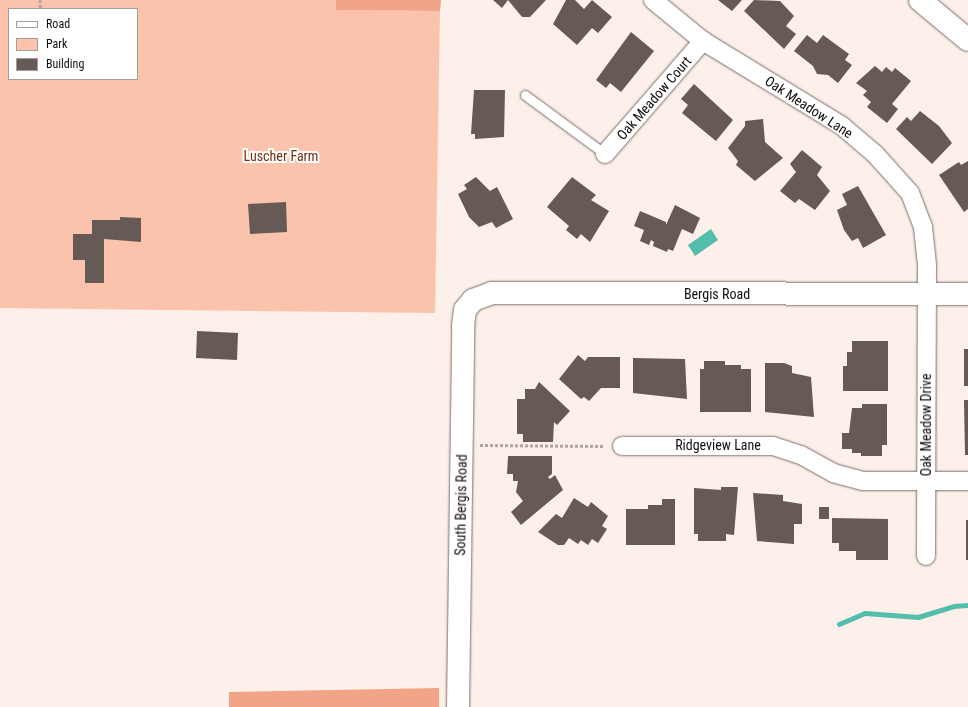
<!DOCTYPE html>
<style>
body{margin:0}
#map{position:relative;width:968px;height:707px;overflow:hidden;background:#fdefea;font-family:"Roboto Condensed",sans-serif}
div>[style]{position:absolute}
.green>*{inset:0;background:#fbc3ac}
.forest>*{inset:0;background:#f2a586}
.water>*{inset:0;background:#54bead}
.stream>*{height:5px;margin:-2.5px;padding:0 2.5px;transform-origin:2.5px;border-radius:2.5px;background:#54bead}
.building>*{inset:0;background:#655a55}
.path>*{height:2.5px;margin-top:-1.25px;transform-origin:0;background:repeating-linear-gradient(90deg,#b0a5a1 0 3px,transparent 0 5px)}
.roads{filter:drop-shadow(0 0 1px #7b6f6a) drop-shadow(0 0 1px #7b6f6a)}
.lane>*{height:9px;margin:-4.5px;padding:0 4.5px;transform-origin:4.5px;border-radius:4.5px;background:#fff}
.street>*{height:18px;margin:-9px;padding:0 9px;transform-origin:9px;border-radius:9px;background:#fff}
.secondary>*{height:22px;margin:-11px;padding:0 11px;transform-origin:11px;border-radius:11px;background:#fff}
.primary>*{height:22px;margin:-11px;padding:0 11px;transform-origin:11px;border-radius:11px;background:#fff}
span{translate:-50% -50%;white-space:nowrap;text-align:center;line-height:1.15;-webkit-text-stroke:4px #fff;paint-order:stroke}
.street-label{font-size:14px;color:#130e0d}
.park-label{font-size:14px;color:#722e0e}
.legend{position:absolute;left:8px;top:8px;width:130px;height:72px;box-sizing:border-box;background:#fff;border:1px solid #a19f9e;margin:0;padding:5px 7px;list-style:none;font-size:12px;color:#130e0d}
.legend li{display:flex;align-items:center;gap:8px;height:20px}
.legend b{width:20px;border:1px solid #a19f9e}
</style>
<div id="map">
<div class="green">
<i style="clip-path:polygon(evenodd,0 0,336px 0,336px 10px,440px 11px,435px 313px,0 308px,0 0,9px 9px,137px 9px,137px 79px,9px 79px,9px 9px)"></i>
</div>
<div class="forest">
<i style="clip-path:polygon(336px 0,441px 0,440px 11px,336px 10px)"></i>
<i style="clip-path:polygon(439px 688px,439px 707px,229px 707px,229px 692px)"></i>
</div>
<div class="water">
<i style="clip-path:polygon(711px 229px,718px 240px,695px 256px,688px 245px)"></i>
</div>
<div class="stream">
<i style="left:839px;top:624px;width:28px;rotate:-23deg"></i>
<i style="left:865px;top:613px;width:53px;rotate:4.3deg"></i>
<i style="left:918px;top:617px;width:38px;rotate:-17deg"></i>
<i style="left:954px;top:606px;width:14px;rotate:-4deg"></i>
</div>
<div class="building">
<i style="clip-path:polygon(493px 0,508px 0,502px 8px)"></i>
<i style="clip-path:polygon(508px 0,546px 0,530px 17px,522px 17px)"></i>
<i style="clip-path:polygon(566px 0,575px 0,584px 9px,592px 0,612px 17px,598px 33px,592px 28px,577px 45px,553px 24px)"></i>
<i style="clip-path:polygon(718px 0,742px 0,732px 11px)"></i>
<i style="clip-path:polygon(754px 0,780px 1px,794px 16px,786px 26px,796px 34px,784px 49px,744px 11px)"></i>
<i style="clip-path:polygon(631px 32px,654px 51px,621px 92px,610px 83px,606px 88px,596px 80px)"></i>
<i style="clip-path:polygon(807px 35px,817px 43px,823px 35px,849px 54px,845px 60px,852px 65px,838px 83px,828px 75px,817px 74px,813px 66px,794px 51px)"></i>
<i style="clip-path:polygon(875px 66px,882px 72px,886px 67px,892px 72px,895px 68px,911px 81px,892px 104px,898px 109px,887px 123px,867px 107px,871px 102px,863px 95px,867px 91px,856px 83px)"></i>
<i style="clip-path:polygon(694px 84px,733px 120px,716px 141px,682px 113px,688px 105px,681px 99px)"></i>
<i style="clip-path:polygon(474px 90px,505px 90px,504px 137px,475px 139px,475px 134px,471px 134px)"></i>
<i style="clip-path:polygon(920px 111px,939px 126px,952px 143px,932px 164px,896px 129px,907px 117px,911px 121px)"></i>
<i style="clip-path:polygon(763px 119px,765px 142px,783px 158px,755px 181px,736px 165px,738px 161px,728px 148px,745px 126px,745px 121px)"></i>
<i style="clip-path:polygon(802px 150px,822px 167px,817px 175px,830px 191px,815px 210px,799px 199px,795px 203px,780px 191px,796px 172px,790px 164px)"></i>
<i style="clip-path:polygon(968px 161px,968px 209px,964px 212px,939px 175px,959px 162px,961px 165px)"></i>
<i style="clip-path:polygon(476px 177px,490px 191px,497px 187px,513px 219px,496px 228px,492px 222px,479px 227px,469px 217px,458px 194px,467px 189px,464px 185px)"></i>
<i style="clip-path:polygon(572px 177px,596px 195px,591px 200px,609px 211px,590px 242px,581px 234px,577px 239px,566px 230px,569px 226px,547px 207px)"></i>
<i style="clip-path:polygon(858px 186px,886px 235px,863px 248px,858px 238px,852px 241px,844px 230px,837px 210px,847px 205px,842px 194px)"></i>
<i style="clip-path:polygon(286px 202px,287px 232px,250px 234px,248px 204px)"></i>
<i style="clip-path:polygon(675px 205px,700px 218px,693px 234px,682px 229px,673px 251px,668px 249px,667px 252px,653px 246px,654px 242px,651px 240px,649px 245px,640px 241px,644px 230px,634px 226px,640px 211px,666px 222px,666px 225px)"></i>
<i style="clip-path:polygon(120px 217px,141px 218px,141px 242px,104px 239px,104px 283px,85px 283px,85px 260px,73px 260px,73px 234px,92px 234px,92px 220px,120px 220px)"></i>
<i style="clip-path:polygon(197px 331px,238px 333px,237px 360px,196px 358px)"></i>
<i style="clip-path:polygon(852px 341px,888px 341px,888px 391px,843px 391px,843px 366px,847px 366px,847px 352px,852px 352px)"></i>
<i style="clip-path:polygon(964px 349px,968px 349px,968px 386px,964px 386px)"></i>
<i style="clip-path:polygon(578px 355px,585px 361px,588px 357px,620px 357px,620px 388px,601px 388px,589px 401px,584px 397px,581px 399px,559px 379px)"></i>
<i style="clip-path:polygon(633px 358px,685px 359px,687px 399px,633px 393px)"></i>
<i style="clip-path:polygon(704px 361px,725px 361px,725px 365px,741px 365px,741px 369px,751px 369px,751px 412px,700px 412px,700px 369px,704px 369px)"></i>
<i style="clip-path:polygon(765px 363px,784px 363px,792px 366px,792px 373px,811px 377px,814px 417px,765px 412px)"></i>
<i style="clip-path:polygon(539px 382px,570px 411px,557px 425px,554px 422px,553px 442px,523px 442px,523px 434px,517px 434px,517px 399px,525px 399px,525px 389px,535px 389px)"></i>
<i style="clip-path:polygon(964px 400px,968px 400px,968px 455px,965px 455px)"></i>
<i style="clip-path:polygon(862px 404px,887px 404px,887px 445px,882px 445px,882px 456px,861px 456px,861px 453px,852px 453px,852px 449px,842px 449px,842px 433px,849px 433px,852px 408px,862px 408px)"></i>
<i style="clip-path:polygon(508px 456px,552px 456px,552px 474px,548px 477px,550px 479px,555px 475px,563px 490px,521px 525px,511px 512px,523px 501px,516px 492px,518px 481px,513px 481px,513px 474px,507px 474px)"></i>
<i style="clip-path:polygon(721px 487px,738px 487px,734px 535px,726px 534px,726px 541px,698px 541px,698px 534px,694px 534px,694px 488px,721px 490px)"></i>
<i style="clip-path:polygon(753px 493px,783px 495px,783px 501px,802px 504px,802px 524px,794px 524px,794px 544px,757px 541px)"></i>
<i style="clip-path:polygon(574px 498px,588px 507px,591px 502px,608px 516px,602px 526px,607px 529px,598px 543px,592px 539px,588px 545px,581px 540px,578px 544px,569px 538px,564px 545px,558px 545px,538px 532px,556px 514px,562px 518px)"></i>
<i style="clip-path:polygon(662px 499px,675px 499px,675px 545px,626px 545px,626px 509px,648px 509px,648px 505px,662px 505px)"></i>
<i style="clip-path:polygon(819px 507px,829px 507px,829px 519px,819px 519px)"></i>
<i style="clip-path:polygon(832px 518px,888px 519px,888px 560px,856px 560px,856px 551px,839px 551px,839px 543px,832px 543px)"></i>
<i style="clip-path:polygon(966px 520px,968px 520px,968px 560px,966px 560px)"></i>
</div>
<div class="path">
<i style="left:40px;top:0;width:9px;rotate:84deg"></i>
<i style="left:480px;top:445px;width:125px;rotate:0.5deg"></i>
</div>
<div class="roads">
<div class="lane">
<i style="left:525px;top:95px;width:99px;rotate:36.4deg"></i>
</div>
<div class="street">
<i style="left:653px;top:0;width:65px;rotate:39.4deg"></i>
<i style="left:703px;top:41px;width:163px;rotate:31.4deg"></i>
<i style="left:842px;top:126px;width:43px;rotate:40.3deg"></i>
<i style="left:875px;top:154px;width:52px;rotate:48.1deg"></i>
<i style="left:910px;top:193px;width:36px;rotate:69deg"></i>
<i style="left:923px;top:227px;width:38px;rotate:84deg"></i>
<i style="left:927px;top:265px;width:291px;rotate:90.2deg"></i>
<i style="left:605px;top:154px;width:150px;rotate:-49.1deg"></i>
<i style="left:622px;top:446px;width:151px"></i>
<i style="left:773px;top:446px;width:29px;rotate:18deg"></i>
<i style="left:801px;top:455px;width:37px;rotate:29deg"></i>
<i style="left:833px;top:473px;width:31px;rotate:15deg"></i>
<i style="left:863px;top:481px;width:105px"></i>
</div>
<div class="secondary">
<i style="left:458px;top:707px;width:381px;rotate:-89.2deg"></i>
<i style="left:463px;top:326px;width:16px;rotate:-83deg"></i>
<i style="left:465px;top:310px;width:13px;rotate:-51deg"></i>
<i style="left:473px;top:300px;width:20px;rotate:-20deg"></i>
<i style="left:492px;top:293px;width:476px;rotate:0.1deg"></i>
</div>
<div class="primary">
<i style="left:920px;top:0;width:62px;rotate:39.8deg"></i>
</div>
</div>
<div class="street-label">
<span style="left:654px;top:98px;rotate:-49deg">Oak Meadow Court</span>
<span style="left:809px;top:107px;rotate:33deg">Oak Meadow Lane</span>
<span style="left:717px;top:294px">Bergis Road</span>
<span style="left:926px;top:425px;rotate:-90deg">Oak Meadow Drive</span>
<span style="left:718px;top:445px">Ridgeview Lane</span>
<span style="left:461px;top:505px;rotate:-89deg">South Bergis Road</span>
</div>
<div class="park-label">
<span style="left:281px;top:156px">Luscher Farm</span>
</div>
<ul class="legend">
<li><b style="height:5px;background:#fff"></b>Road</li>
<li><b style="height:11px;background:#fbc3ac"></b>Park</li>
<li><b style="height:11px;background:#655a55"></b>Building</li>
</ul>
</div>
